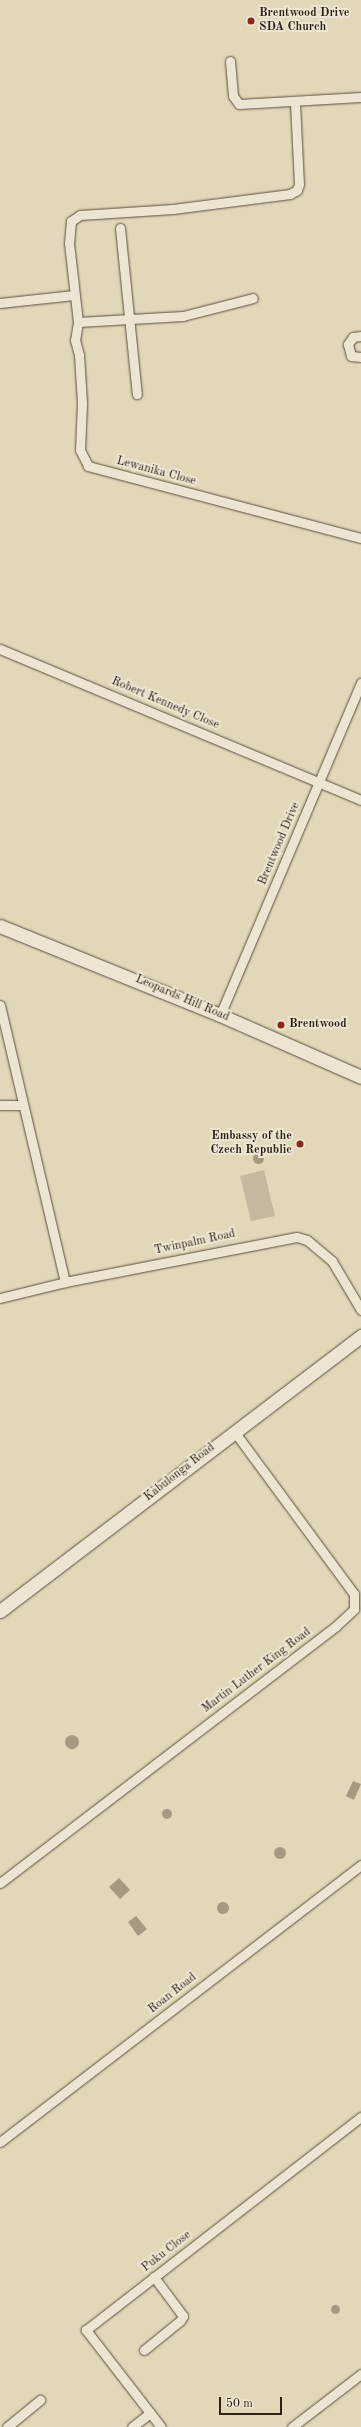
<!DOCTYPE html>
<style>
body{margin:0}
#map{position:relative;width:361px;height:2427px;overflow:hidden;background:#e3d7ba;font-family:"Old Standard TT",serif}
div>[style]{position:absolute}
.green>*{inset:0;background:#c4b89e}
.water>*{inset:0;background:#a59981}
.round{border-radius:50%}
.roads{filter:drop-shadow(0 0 1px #5a4e3d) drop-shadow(0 0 1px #5a4e3d)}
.minor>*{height:9px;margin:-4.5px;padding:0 4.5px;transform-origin:4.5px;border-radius:4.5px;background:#ede5d2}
.secondary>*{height:13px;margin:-6.5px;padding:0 6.5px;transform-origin:6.5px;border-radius:6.5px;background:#ede5d2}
.dots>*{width:11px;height:11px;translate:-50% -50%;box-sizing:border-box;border:2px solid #ede5d2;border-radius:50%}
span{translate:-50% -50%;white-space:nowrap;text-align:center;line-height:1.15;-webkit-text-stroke:4px #ede5d2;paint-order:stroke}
.poi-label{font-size:12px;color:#2d2113;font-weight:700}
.left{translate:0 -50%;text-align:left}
.right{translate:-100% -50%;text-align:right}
.street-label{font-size:12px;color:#2d2113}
.scale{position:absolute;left:219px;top:2397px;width:63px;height:18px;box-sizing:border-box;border:2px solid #2d2113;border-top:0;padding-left:5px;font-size:12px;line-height:14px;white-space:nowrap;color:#2d2113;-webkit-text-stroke:3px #ede5d2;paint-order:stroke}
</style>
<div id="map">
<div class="green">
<i style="clip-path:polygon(264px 1170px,275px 1216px,251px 1221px,240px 1176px)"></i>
</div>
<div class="water">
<i class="round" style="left:252.5px;top:1152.5px;width:11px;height:11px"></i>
<i class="round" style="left:65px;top:1735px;width:14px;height:14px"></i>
<i style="clip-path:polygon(353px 1781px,361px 1784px,354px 1800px,346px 1796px)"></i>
<i class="round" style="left:162px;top:1809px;width:10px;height:10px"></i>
<i class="round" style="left:274px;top:1847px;width:12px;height:12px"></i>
<i style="clip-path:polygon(119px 1878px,130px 1890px,120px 1899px,109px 1887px)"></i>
<i class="round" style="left:217px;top:1902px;width:12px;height:12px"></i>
<i style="clip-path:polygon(136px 1916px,147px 1929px,138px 1936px,128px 1922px)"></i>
<i class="round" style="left:330.5px;top:2304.5px;width:9px;height:9px"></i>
</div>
<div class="roads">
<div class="minor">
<i style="left:230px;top:61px;width:35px;rotate:85deg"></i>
<i style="left:233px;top:96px;width:10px;rotate:53deg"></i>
<i style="left:239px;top:104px;width:122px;rotate:-3.3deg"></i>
<i style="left:295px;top:103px;width:81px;rotate:87.2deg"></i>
<i style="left:299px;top:184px;width:6px;rotate:108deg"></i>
<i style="left:297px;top:190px;width:8px;rotate:150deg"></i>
<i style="left:290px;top:194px;width:118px;rotate:172.7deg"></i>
<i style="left:173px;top:209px;width:93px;rotate:176.3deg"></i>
<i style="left:80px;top:215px;width:11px;rotate:146deg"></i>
<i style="left:71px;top:221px;width:22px;rotate:95deg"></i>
<i style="left:69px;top:243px;width:80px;rotate:83.5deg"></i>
<i style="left:78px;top:322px;width:18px;rotate:99deg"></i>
<i style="left:75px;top:340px;width:16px;rotate:75deg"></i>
<i style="left:79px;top:355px;width:48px;rotate:86.4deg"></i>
<i style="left:82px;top:403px;width:47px;rotate:92.4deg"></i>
<i style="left:80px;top:450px;width:18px;rotate:63deg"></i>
<i style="left:88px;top:466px;width:282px;rotate:14.8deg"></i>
<i style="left:120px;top:228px;width:167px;rotate:84.2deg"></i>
<i style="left:0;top:303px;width:74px;rotate:-6.2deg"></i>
<i style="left:78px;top:322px;width:105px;rotate:-3.3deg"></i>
<i style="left:183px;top:316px;width:72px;rotate:-14.4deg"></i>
<i style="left:361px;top:336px;width:8px;rotate:173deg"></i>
<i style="left:353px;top:337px;width:9px;rotate:126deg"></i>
<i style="left:348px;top:344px;width:12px;rotate:76deg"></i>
<i style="left:351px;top:356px;width:10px;rotate:6deg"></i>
<i style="left:0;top:649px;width:391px;rotate:22.7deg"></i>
<i style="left:0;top:1005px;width:285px;rotate:76.8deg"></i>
<i style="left:220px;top:1015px;width:361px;rotate:-67deg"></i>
<i style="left:0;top:1105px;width:23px"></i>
<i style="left:0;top:1298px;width:67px;rotate:-13.8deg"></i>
<i style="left:65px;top:1282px;width:236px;rotate:-11deg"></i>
<i style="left:297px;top:1237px;width:10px;rotate:17deg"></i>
<i style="left:307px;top:1240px;width:33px;rotate:40deg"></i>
<i style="left:332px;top:1261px;width:57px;rotate:59.4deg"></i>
<i style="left:0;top:1883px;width:423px;rotate:-37.4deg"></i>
<i style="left:336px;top:1626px;width:25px;rotate:-43deg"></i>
<i style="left:354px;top:1609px;width:15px;rotate:-90deg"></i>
<i style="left:354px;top:1594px;width:202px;rotate:-126.4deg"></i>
<i style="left:0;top:2142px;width:455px;rotate:-37.5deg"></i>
<i style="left:144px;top:2350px;width:46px;rotate:-38.9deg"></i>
<i style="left:180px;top:2321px;width:6px;rotate:-59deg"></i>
<i style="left:183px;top:2316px;width:49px;rotate:-126.6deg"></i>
<i style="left:7px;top:2427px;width:43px;rotate:-39.3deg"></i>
<i style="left:132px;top:2427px;width:23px;rotate:-38deg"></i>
<i style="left:161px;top:2427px;width:123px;rotate:-127.7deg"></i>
<i style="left:86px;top:2330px;width:348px;rotate:-37.8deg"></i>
<i style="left:292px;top:2427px;width:87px;rotate:-37.5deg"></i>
</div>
<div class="secondary">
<i style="left:0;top:926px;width:237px;rotate:22deg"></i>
<i style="left:220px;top:1015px;width:154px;rotate:23.7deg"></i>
<i style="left:0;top:1611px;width:454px;rotate:-37.3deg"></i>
</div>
</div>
<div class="dots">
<i style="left:251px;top:21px;background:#8f2418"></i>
<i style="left:281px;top:1025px;background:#8f2418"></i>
<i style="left:300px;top:1144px;background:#8f2418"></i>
</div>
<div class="poi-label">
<span class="left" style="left:259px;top:21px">Brentwood Drive<br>SDA Church</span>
<span class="left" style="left:289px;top:1025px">Brentwood</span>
<span class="right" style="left:292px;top:1144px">Embassy of the<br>Czech Republic</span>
</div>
<div class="street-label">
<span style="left:156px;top:472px;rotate:15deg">Lewanika Close</span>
<span style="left:165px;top:704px;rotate:23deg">Robert Kennedy Close</span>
<span style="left:280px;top:844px;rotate:-67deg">Brentwood Drive</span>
<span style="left:182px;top:999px;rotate:23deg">Leopards Hill Road</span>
<span style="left:195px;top:1243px;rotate:-12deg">Twinpalm Road</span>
<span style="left:180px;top:1473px;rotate:-38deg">Kabulonga Road</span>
<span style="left:257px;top:1671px;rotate:-37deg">Martin Luther King Road</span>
<span style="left:173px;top:1994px;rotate:-38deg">Roan Road</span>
<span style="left:167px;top:2252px;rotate:-38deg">Puku Close</span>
</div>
<div class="scale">50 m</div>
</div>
